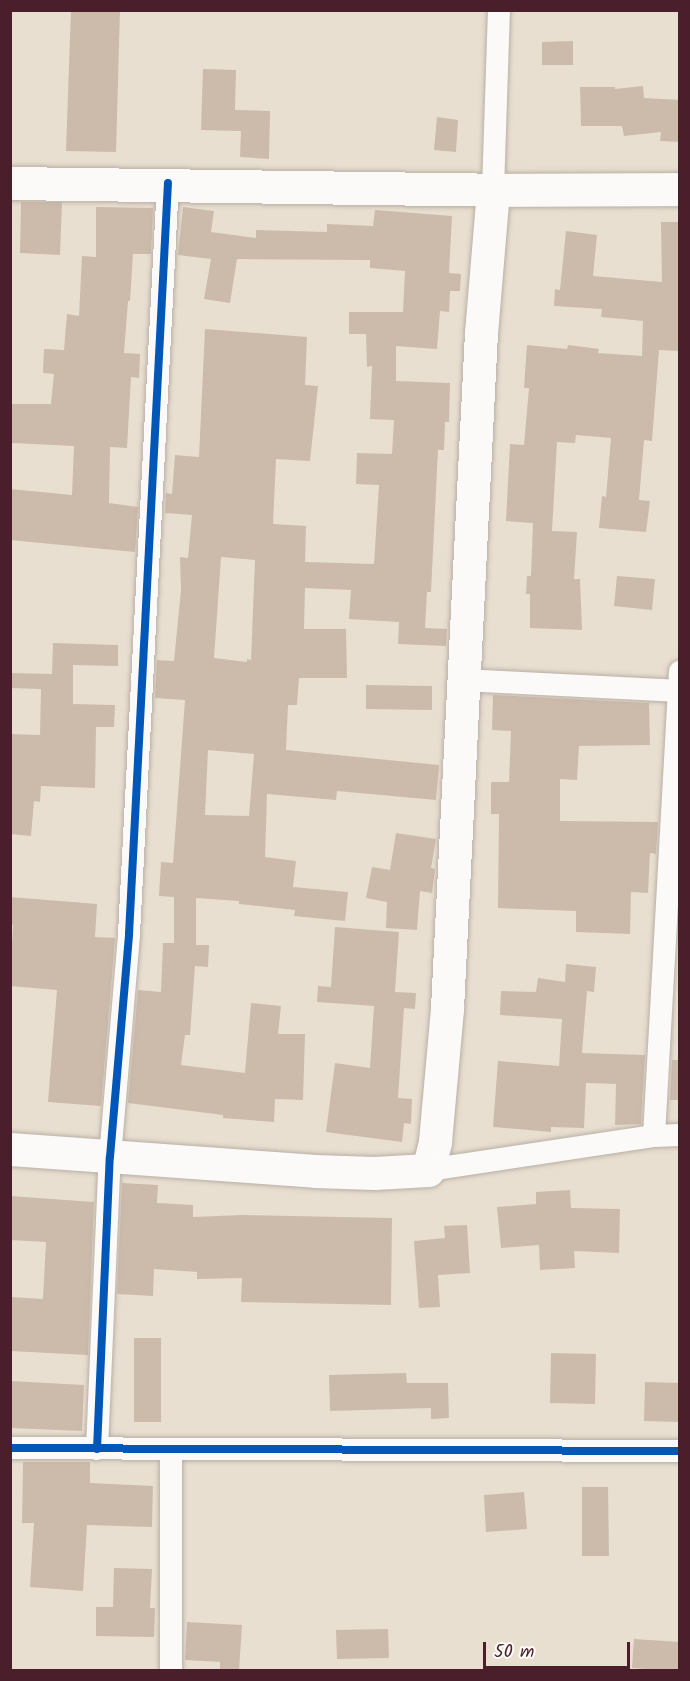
<!DOCTYPE html>
<style>
body{margin:0}
#map{position:relative;width:690px;height:1681px;overflow:hidden;background:#e8dfd0;font-family:Kalam,sans-serif}
div>[style]{position:absolute}
.building>*{inset:0;background:#ccbbab}
.roads{filter:drop-shadow(0 0 2px #b9afa6) drop-shadow(0 0 2px #b9afa6)}
.street>*{height:22px;margin:-11px;padding:0 11px;transform-origin:11px;border-radius:11px;background:#fcfaf8}
.secondary>*{height:33px;margin:-16.5px;padding:0 16.5px;transform-origin:16.5px;border-radius:16.5px;background:#fcfaf8}
.highway>*{height:33px;margin:-16.5px;padding:0 16.5px;transform-origin:16.5px;border-radius:16.5px;background:#fcfaf8}
.cycleway>*{height:8px;margin:-4px;padding:0 4px;transform-origin:4px;border-radius:4px;background:#0057b8}
span{translate:-50% -50%;white-space:nowrap;text-align:center;line-height:1.15;-webkit-text-stroke:6px #fdfcf7;paint-order:stroke}
.frame{position:absolute;inset:0;border:12px solid #4a1f2b;pointer-events:none}
.scale{position:absolute;left:483px;top:1642px;width:147px;height:27px;box-sizing:border-box;border:3px solid #4a1f2b;border-top:0;padding-left:8px;font-size:18px;line-height:21px;white-space:nowrap;color:#4a1f2b;-webkit-text-stroke:4px #fdfcf7;paint-order:stroke}
</style>
<div id="map">
<div class="building">
<i style="clip-path:polygon(71px 10px,120px 10px,116px 152px,66px 151px)"></i>
<i style="clip-path:polygon(573px 41px,573px 65px,542px 65px,542px 42px)"></i>
<i style="clip-path:polygon(203px 69px,236px 70px,235px 110px,270px 111px,269px 159px,240px 157px,241px 131px,201px 130px)"></i>
<i style="clip-path:polygon(643px 86px,644px 98px,680px 100px,680px 142px,660px 141px,661px 132px,624px 136px,622px 126px,581px 126px,580px 87px,615px 87px,615px 89px)"></i>
<i style="clip-path:polygon(437px 117px,458px 120px,456px 152px,434px 150px)"></i>
<i style="clip-path:polygon(21px 202px,62px 202px,60px 255px,20px 253px)"></i>
<i style="clip-path:polygon(96px 207px,153px 208px,151px 254px,133px 254px,130px 301px,128px 301px,124px 353px,140px 354px,139px 378px,131px 377px,127px 448px,110px 447px,109px 503px,138px 507px,135px 552px,10px 540px,10px 489px,72px 495px,74px 446px,12px 443px,11px 404px,51px 404px,54px 374px,43px 373px,44px 349px,64px 350px,67px 314px,79px 316px,82px 256px,96px 257px)"></i>
<i style="clip-path:polygon(evenodd,183px 207px,214px 211px,211px 232px,256px 238px,256px 230px,327px 232px,327px 224px,373px 226px,375px 210px,452px 216px,449px 273px,461px 274px,460px 291px,450px 291px,449px 312px,440px 311px,437px 349px,396px 346px,396px 381px,450px 383px,449px 422px,445px 422px,444px 450px,438px 450px,431px 592px,427px 592px,425px 628px,447px 629px,446px 646px,398px 644px,399px 622px,349px 619px,351px 590px,305px 588px,304px 629px,346px 629px,347px 678px,299px 678px,297px 705px,288px 705px,286px 750px,439px 765px,436px 800px,337px 791px,336px 800px,267px 794px,265px 857px,296px 861px,293px 887px,348px 892px,345px 921px,294px 916px,295px 910px,239px 904px,239px 901px,196px 898px,196px 945px,209px 945px,208px 967px,195px 966px,190px 1035px,185px 1035px,181px 1065px,245px 1073px,251px 1003px,281px 1006px,278px 1034px,305px 1034px,303px 1100px,275px 1099px,274px 1122px,223px 1118px,223px 1115px,128px 1103px,138px 990px,161px 992px,163px 943px,174px 943px,174px 897px,159px 896px,161px 862px,173px 863px,185px 700px,155px 698px,157px 660px,174px 661px,181px 590px,180px 557px,188px 558px,192px 515px,165px 513px,166px 493px,172px 494px,175px 455px,199px 457px,205px 329px,307px 337px,305px 385px,318px 386px,310px 461px,276px 459px,273px 524px,306px 526px,305px 562px,374px 564px,379px 485px,356px 484px,357px 453px,392px 454px,394px 420px,370px 419px,372px 366px,367px 367px,366px 334px,349px 334px,349px 312px,403px 312px,405px 271px,370px 268px,370px 260px,237px 259px,230px 303px,204px 299px,211px 259px,178px 255px,183px 207px,221px 557px,255px 560px,251px 660px,247px 659px,247px 662px,214px 658px,221px 557px,183px 207px,208px 750px,254px 754px,249px 816px,205px 815px,208px 750px)"></i>
<i style="clip-path:polygon(661px 222px,680px 222px,680px 351px,659px 350px,652px 441px,644px 440px,639px 500px,650px 501px,646px 532px,599px 528px,602px 496px,606px 497px,611px 438px,576px 435px,575px 443px,557px 442px,552px 531px,577px 532px,574px 579px,580px 579px,582px 630px,530px 628px,530px 594px,526px 594px,527px 576px,531px 576px,533px 523px,506px 521px,510px 444px,524px 445px,529px 388px,524px 388px,527px 345px,567px 349px,568px 345px,599px 349px,598px 353px,642px 356px,643px 321px,601px 317px,602px 309px,554px 306px,555px 289px,560px 290px,566px 231px,597px 235px,593px 276px,662px 282px)"></i>
<i style="clip-path:polygon(617px 576px,655px 579px,652px 610px,614px 606px)"></i>
<i style="clip-path:polygon(53px 643px,118px 645px,118px 666px,73px 665px,73px 704px,115px 705px,114px 727px,96px 727px,95px 788px,41px 786px,40px 802px,34px 801px,31px 836px,10px 834px,10px 734px,40px 735px,41px 689px,10px 688px,10px 673px,52px 674px)"></i>
<i style="clip-path:polygon(366px 685px,432px 686px,432px 710px,366px 709px)"></i>
<i style="clip-path:polygon(493px 695px,649px 703px,650px 745px,579px 746px,577px 780px,560px 779px,560px 821px,658px 822px,656px 854px,650px 853px,648px 893px,631px 892px,630px 934px,576px 932px,576px 911px,498px 908px,499px 814px,491px 814px,491px 782px,509px 782px,511px 731px,492px 730px)"></i>
<i style="clip-path:polygon(396px 833px,436px 839px,431px 868px,435px 869px,432px 893px,420px 891px,417px 930px,386px 928px,387px 902px,366px 898px,372px 867px,390px 870px)"></i>
<i style="clip-path:polygon(10px 897px,97px 904px,95px 937px,115px 938px,101px 1106px,48px 1102px,57px 990px,10px 986px,13px 925px,10px 924px)"></i>
<i style="clip-path:polygon(335px 927px,399px 932px,395px 992px,416px 993px,415px 1009px,404px 1008px,398px 1098px,412px 1099px,411px 1124px,404px 1123px,402px 1142px,326px 1132px,335px 1063px,370px 1068px,374px 1006px,317px 1002px,318px 986px,331px 987px)"></i>
<i style="clip-path:polygon(566px 964px,596px 967px,594px 992px,587px 991px,582px 1053px,645px 1055px,641px 1124px,615px 1125px,616px 1084px,586px 1083px,584px 1128px,551px 1127px,551px 1132px,493px 1127px,498px 1061px,559px 1066px,562px 1019px,500px 1015px,501px 991px,536px 992px,538px 978px,565px 982px)"></i>
<i style="clip-path:polygon(672px 1060px,680px 1060px,680px 1100px,670px 1100px)"></i>
<i style="clip-path:polygon(122px 1183px,158px 1185px,157px 1203px,193px 1205px,193px 1217px,243px 1215px,392px 1218px,391px 1305px,241px 1302px,242px 1278px,197px 1279px,197px 1272px,154px 1269px,153px 1296px,117px 1294px)"></i>
<i style="clip-path:polygon(570px 1190px,571px 1208px,620px 1209px,619px 1253px,574px 1251px,575px 1268px,540px 1270px,539px 1245px,501px 1248px,497px 1207px,536px 1204px,536px 1192px)"></i>
<i style="clip-path:polygon(10px 1196px,94px 1202px,88px 1355px,10px 1351px,10px 1297px,43px 1299px,46px 1242px,10px 1240px)"></i>
<i style="clip-path:polygon(467px 1225px,470px 1273px,438px 1275px,440px 1307px,419px 1308px,414px 1241px,445px 1238px,444px 1226px)"></i>
<i style="clip-path:polygon(134px 1338px,161px 1338px,161px 1422px,134px 1422px)"></i>
<i style="clip-path:polygon(551px 1353px,596px 1354px,595px 1404px,550px 1403px)"></i>
<i style="clip-path:polygon(406px 1373px,407px 1383px,448px 1383px,449px 1418px,431px 1419px,431px 1408px,330px 1411px,329px 1375px)"></i>
<i style="clip-path:polygon(10px 1381px,84px 1385px,82px 1431px,10px 1428px)"></i>
<i style="clip-path:polygon(645px 1382px,680px 1383px,680px 1422px,644px 1421px)"></i>
<i style="clip-path:polygon(23px 1462px,90px 1462px,90px 1483px,153px 1486px,152px 1527px,87px 1525px,83px 1591px,30px 1587px,34px 1523px,22px 1523px)"></i>
<i style="clip-path:polygon(582px 1487px,608px 1487px,609px 1556px,582px 1556px)"></i>
<i style="clip-path:polygon(524px 1492px,527px 1529px,486px 1532px,484px 1495px)"></i>
<i style="clip-path:polygon(114px 1568px,152px 1569px,150px 1608px,155px 1608px,154px 1637px,96px 1636px,96px 1607px,113px 1607px)"></i>
<i style="clip-path:polygon(187px 1622px,242px 1625px,239px 1671px,220px 1671px,220px 1662px,185px 1660px)"></i>
<i style="clip-path:polygon(388px 1629px,389px 1658px,337px 1659px,336px 1630px)"></i>
<i style="clip-path:polygon(634px 1639px,680px 1642px,680px 1671px,632px 1668px)"></i>
</div>
<div class="roads">
<div class="street">
<i style="left:493px;top:190px;width:180px;rotate:-88.1deg"></i>
<i style="left:463px;top:680px;width:217px;rotate:2.9deg"></i>
<i style="left:654px;top:1136px;width:465px;rotate:-86.8deg"></i>
<i style="left:428px;top:1170px;width:229px;rotate:-8.6deg"></i>
<i style="left:654px;top:1136px;width:26px;rotate:-2deg"></i>
<i style="left:10px;top:1448px;width:670px;rotate:0.26deg"></i>
<i style="left:97px;top:1449px;width:292px;rotate:-87.5deg"></i>
<i style="left:110px;top:1157px;width:224px;rotate:-85.1deg"></i>
<i style="left:129px;top:934px;width:752px;rotate:-87.03deg"></i>
<i style="left:171px;top:1450px;width:220px;rotate:90deg"></i>
</div>
<div class="secondary">
<i style="left:10px;top:183px;width:483px;rotate:0.8deg"></i>
</div>
<div class="highway">
<i style="left:10px;top:1149px;width:306px;rotate:4.1deg"></i>
<i style="left:315px;top:1171px;width:59px;rotate:1.9deg"></i>
<i style="left:374px;top:1173px;width:54px;rotate:-3.2deg"></i>
<i style="left:428px;top:1170px;width:30px;rotate:-76deg"></i>
<i style="left:435px;top:1141px;width:134px;rotate:-84.8deg"></i>
<i style="left:447px;top:1008px;width:676px;rotate:-87.12deg"></i>
<i style="left:481px;top:333px;width:144px;rotate:-85.2deg"></i>
<i style="left:493px;top:190px;width:187px;rotate:-0.3deg"></i>
</div>
</div>
<div class="cycleway">
<i style="left:10px;top:1448px;width:670px;rotate:0.26deg"></i>
<i style="left:97px;top:1449px;width:292px;rotate:-87.5deg"></i>
<i style="left:110px;top:1157px;width:224px;rotate:-85.1deg"></i>
<i style="left:129px;top:934px;width:752px;rotate:-87.03deg"></i>
</div>
<div class="frame"></div>
<div class="scale">50 m</div>
</div>
